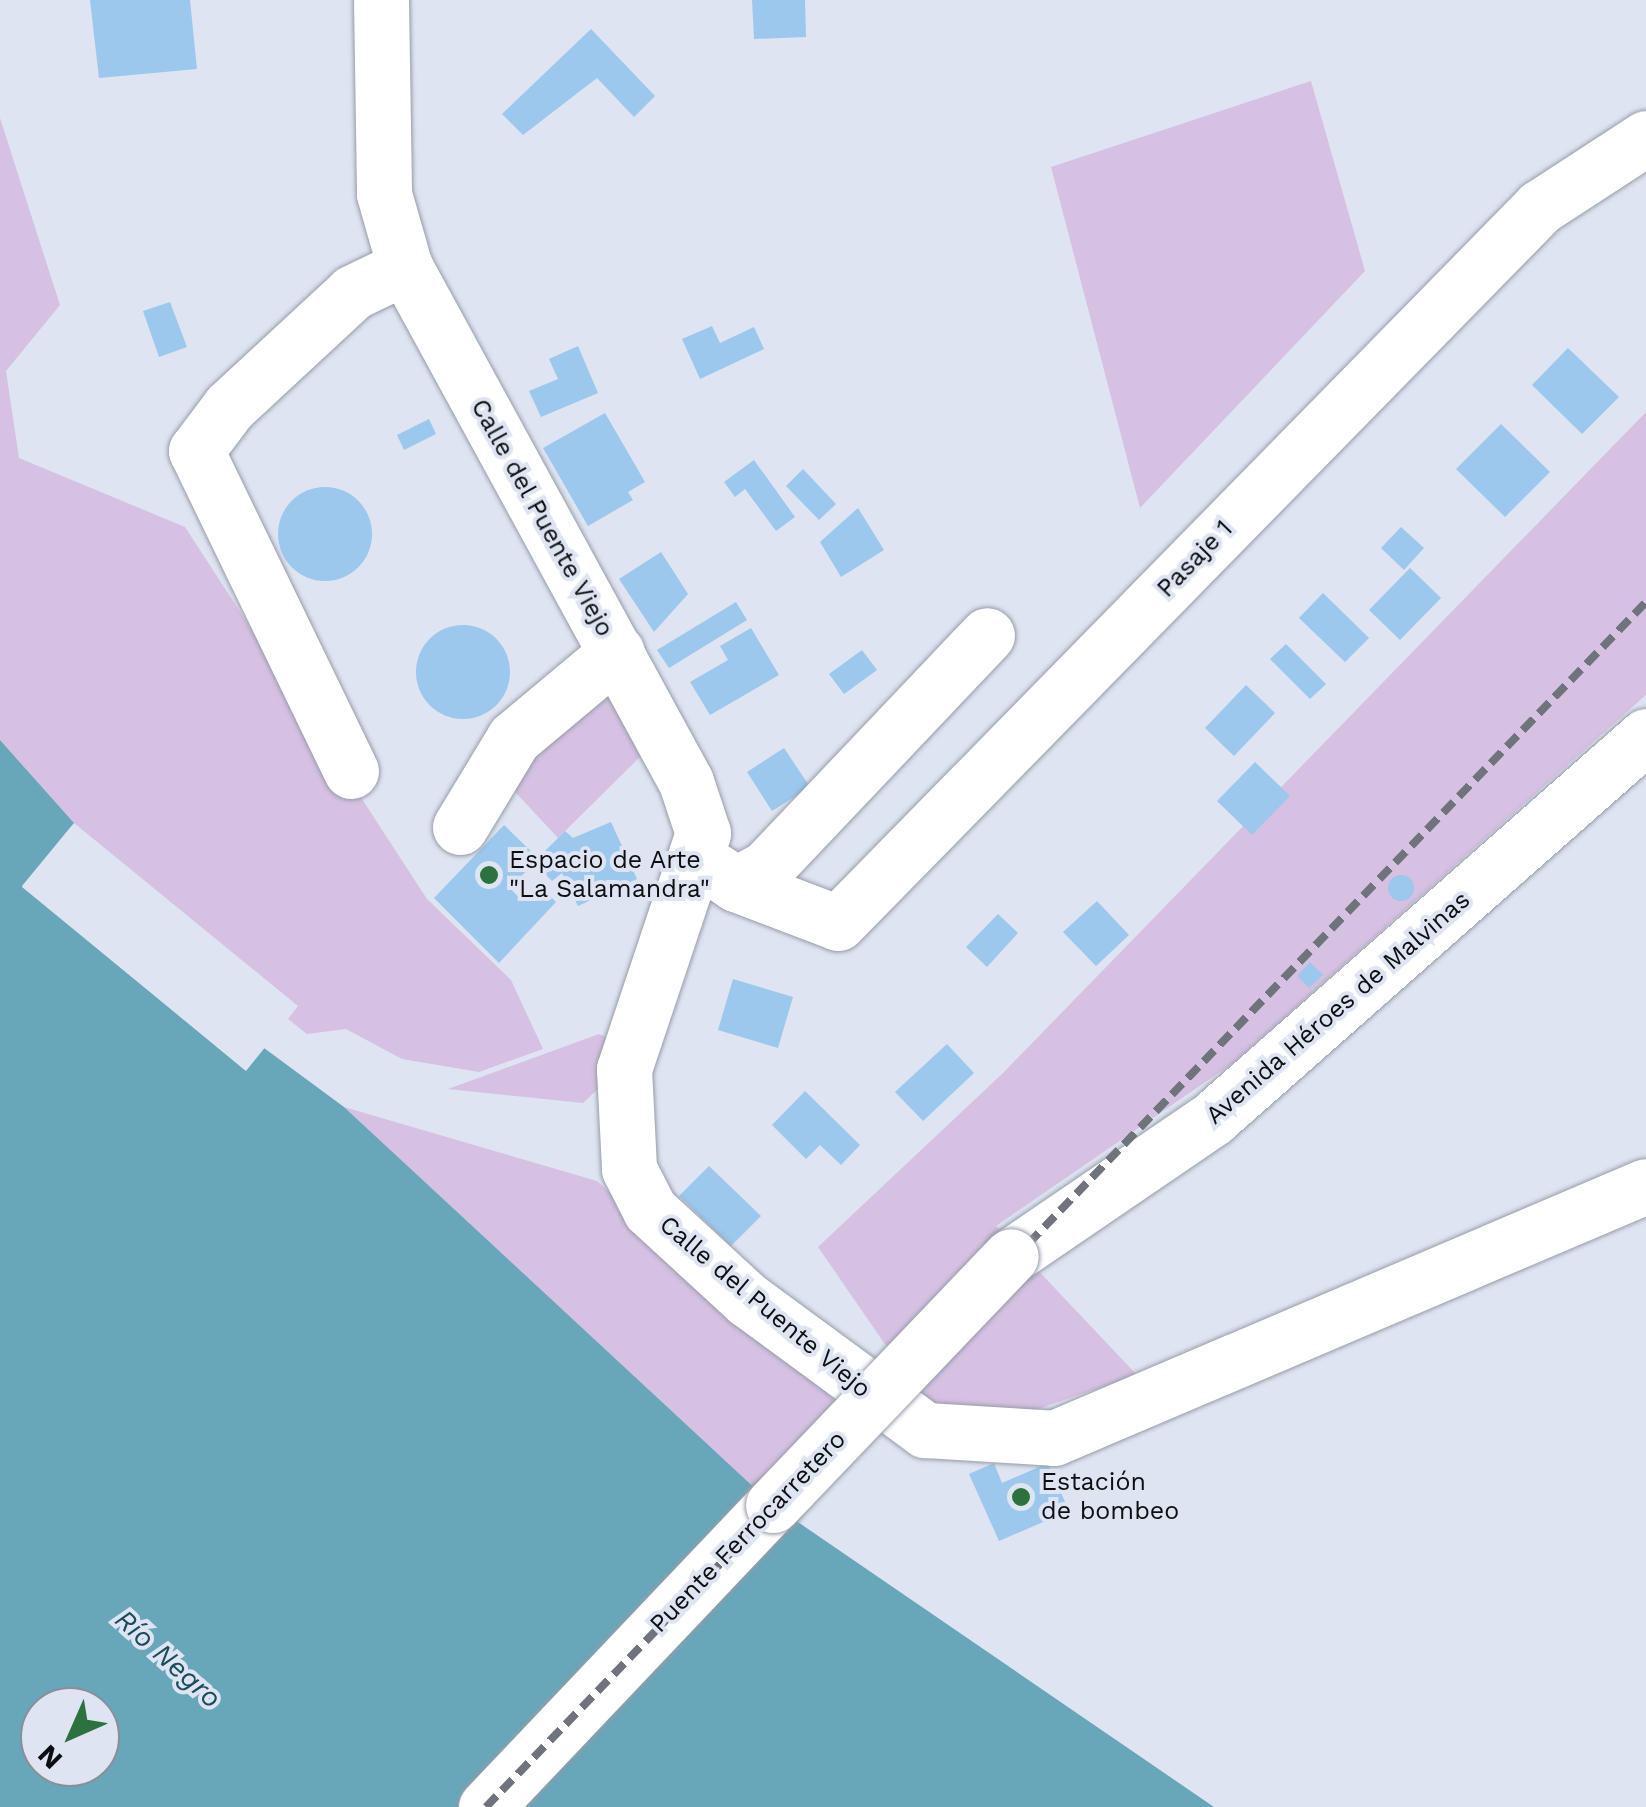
<!DOCTYPE html>
<meta charset="utf-8">
<style>
body{margin:0}
#map{position:relative;width:1646px;height:1807px;overflow:hidden;background:#dee4f1;font-family:"Work Sans",sans-serif}
div>[style]{position:absolute}
.green>*{inset:0;background:#d6c1e3}
.water>*{inset:0;background:#68a6b9}
.pier>*{inset:0;background:#dee4f1}
.building>*{inset:0;background:#9bc8ec}
.round{border-radius:50%}
.roads{filter:drop-shadow(0 0 2px #979ca8) drop-shadow(0 0 2px #979ca8)}
.minor>*{height:55px;margin:-27.5px;padding:0 27.5px;transform-origin:27.5px;border-radius:27.5px;background:#fff}
.major>*{height:55px;margin:-27.5px;padding:0 27.5px;transform-origin:27.5px;border-radius:27.5px;background:#fff}
.rail>*{height:8px;margin-top:-4px;transform-origin:0;background:repeating-linear-gradient(90deg,#6f737b 0 15px,transparent 0 23px)}
.bridges{filter:drop-shadow(0 0 2px #979ca8) drop-shadow(0 0 2px #979ca8)}
.major-bridge>*{height:55px;margin:-27.5px;padding:0 27.5px;transform-origin:27.5px;border-radius:27.5px;background:#fff}
.dots>*{width:28px;height:28px;translate:-50% -50%;box-sizing:border-box;border:5px solid #dee4f1;border-radius:50%}
span{translate:-50% -50%;white-space:nowrap;text-align:center;line-height:1.15;-webkit-text-stroke:8px #dee4f1;paint-order:stroke}
.street-label{font-size:25px;color:#0c0e12}
.poi-label{font-size:25px;color:#0c0e12}
.left{translate:0 -50%;text-align:left}
.water-label{font-size:28px;color:#184d5c;font-style:italic}
.north{position:absolute;left:20px;top:1687px;width:100px;height:100px;box-sizing:border-box;background:#dee4f1;border:2px solid #8a8e98;border-radius:50%;rotate:225deg;font-size:28px;font-weight:700;line-height:40px;text-align:center;color:#0c0e12}
.north::after{content:'';display:block;margin:auto;width:35px;height:45px;background:#2b723e;clip-path:polygon(50% 0,100% 100%,50% 72%,0 100%)}
</style>
<div id="map">
<div class="green">
<i style="clip-path:polygon(1311px 81px,1365px 271px,1140px 508px,1051px 167px)"></i>
<i style="clip-path:polygon(0 118px,60px 305px,6px 371px,19px 458px,185px 527px,427px 899px,511px 980px,543px 1049px,479px 1072px,402px 1059px,346px 1029px,307px 1034px,288px 1019px,298px 1006px,74px 823px,0 740px)"></i>
<i style="clip-path:polygon(1646px 412px,1646px 695px,1233px 1063px,996px 1226px,1137px 1375px,1032px 1411px,949px 1410px,922px 1398px,818px 1247px,1003px 1073px)"></i>
<i style="clip-path:polygon(601px 676px,651px 746px,558px 838px,506px 782px)"></i>
<i style="clip-path:polygon(599px 1034px,608px 1038px,601px 1086px,583px 1103px,448px 1089px)"></i>
<i style="clip-path:polygon(344px 1107px,597px 1181px,840px 1405px,757px 1492px)"></i>
</div>
<div class="water">
<i style="clip-path:polygon(evenodd,0 740px,74px 823px,22px 887px,245px 1070px,264px 1048px,344px 1107px,773px 1505px,1214px 1807px,0 1807px,0 740px,40px 1707px,100px 1707px,100px 1767px,40px 1767px,40px 1707px)"></i>
</div>
<div class="pier">
<i style="clip-path:polygon(74px 823px,29px 886px,245px 1064px,267px 1045px,246px 1071px,22px 886px)"></i>
</div>
<div class="building">
<i style="clip-path:polygon(90px 0,190px 0,197px 69px,99px 78px)"></i>
<i style="clip-path:polygon(752px 0,805px 0,806px 37px,754px 39px)"></i>
<i style="clip-path:polygon(591px 29px,655px 96px,634px 117px,597px 78px,523px 135px,502px 114px)"></i>
<i style="clip-path:polygon(170px 302px,187px 347px,159px 357px,143px 311px)"></i>
<i style="clip-path:polygon(712px 326px,720px 343px,754px 327px,764px 349px,700px 379px,682px 339px)"></i>
<i style="clip-path:polygon(578px 346px,598px 393px,541px 417px,529px 391px,558px 379px,549px 359px)"></i>
<i style="clip-path:polygon(1568px 348px,1619px 397px,1582px 434px,1532px 385px)"></i>
<i style="clip-path:polygon(605px 413px,645px 482px,628px 492px,633px 500px,588px 526px,543px 448px)"></i>
<i style="clip-path:polygon(429px 419px,436px 434px,404px 450px,397px 435px)"></i>
<i style="clip-path:polygon(1501px 424px,1550px 472px,1505px 517px,1456px 469px)"></i>
<i style="clip-path:polygon(754px 460px,795px 517px,776px 531px,745px 489px,735px 497px,724px 482px)"></i>
<i style="clip-path:polygon(803px 469px,836px 504px,819px 520px,786px 486px)"></i>
<i class="round" style="left:278px;top:487px;width:94px;height:94px"></i>
<i style="clip-path:polygon(858px 508px,884px 550px,841px 577px,820px 542px)"></i>
<i style="clip-path:polygon(1401px 527px,1424px 548px,1404px 570px,1381px 548px)"></i>
<i style="clip-path:polygon(661px 552px,688px 594px,654px 632px,619px 579px)"></i>
<i style="clip-path:polygon(1410px 568px,1441px 598px,1400px 640px,1369px 610px)"></i>
<i style="clip-path:polygon(1323px 593px,1369px 638px,1345px 662px,1299px 618px)"></i>
<i style="clip-path:polygon(736px 602px,747px 620px,669px 668px,657px 650px)"></i>
<i class="round" style="left:416px;top:625px;width:94px;height:94px"></i>
<i style="clip-path:polygon(751px 628px,779px 675px,710px 715px,690px 682px,728px 660px,720px 646px)"></i>
<i style="clip-path:polygon(1286px 644px,1326px 684px,1310px 699px,1270px 659px)"></i>
<i style="clip-path:polygon(862px 650px,877px 670px,844px 694px,829px 674px)"></i>
<i style="clip-path:polygon(1246px 685px,1275px 713px,1234px 756px,1205px 728px)"></i>
<i style="clip-path:polygon(784px 748px,810px 787px,772px 811px,747px 772px)"></i>
<i style="clip-path:polygon(1255px 762px,1290px 796px,1252px 835px,1217px 801px)"></i>
<i style="clip-path:polygon(611px 822px,637px 879px,578px 906px,562px 873px,552px 881px,534px 863px,510px 888px,522px 901px,538px 884px,556px 902px,499px 963px,434px 898px,504px 825px,538px 858px,565px 831px,573px 838px)"></i>
<i class="round" style="left:1388px;top:875px;width:26px;height:26px"></i>
<i style="clip-path:polygon(1097px 901px,1129px 935px,1096px 966px,1063px 932px)"></i>
<i style="clip-path:polygon(998px 914px,1018px 933px,987px 967px,966px 947px)"></i>
<i style="clip-path:polygon(1310px 962px,1323px 975px,1309px 988px,1297px 976px)"></i>
<i style="clip-path:polygon(733px 979px,793px 997px,778px 1048px,718px 1030px)"></i>
<i style="clip-path:polygon(947px 1044px,974px 1073px,923px 1121px,895px 1092px)"></i>
<i style="clip-path:polygon(805px 1091px,860px 1145px,841px 1165px,820px 1145px,806px 1159px,772px 1125px)"></i>
<i style="clip-path:polygon(709px 1166px,761px 1216px,731px 1246px,679px 1196px)"></i>
<i style="clip-path:polygon(994px 1463px,1002px 1483px,1048px 1463px,1069px 1511px,999px 1541px,969px 1474px)"></i>
</div>
<div class="roads">
<div class="minor">
<i style="left:381px;top:0;width:194px;rotate:89.1deg"></i>
<i style="left:384px;top:194px;width:76px;rotate:74deg"></i>
<i style="left:405px;top:267px;width:587px;rotate:61.38deg"></i>
<i style="left:686px;top:782px;width:54px;rotate:71.6deg"></i>
<i style="left:703px;top:833px;width:249px;rotate:108.5deg"></i>
<i style="left:624px;top:1069px;width:100px;rotate:87.1deg"></i>
<i style="left:629px;top:1169px;width:46px;rotate:62.9deg"></i>
<i style="left:650px;top:1210px;width:133px;rotate:42.6deg"></i>
<i style="left:748px;top:1300px;width:220px;rotate:36.3deg"></i>
<i style="left:925px;top:1430px;width:129px;rotate:3.5deg"></i>
<i style="left:1054px;top:1438px;width:643px;rotate:-23.06deg"></i>
<i style="left:351px;top:771px;width:356px;rotate:-115.8deg"></i>
<i style="left:196px;top:451px;width:55px;rotate:-53.1deg"></i>
<i style="left:229px;top:407px;width:169px;rotate:-42.8deg"></i>
<i style="left:353px;top:292px;width:58px;rotate:-25.7deg"></i>
<i style="left:460px;top:827px;width:104px;rotate:-58.8deg"></i>
<i style="left:514px;top:738px;width:134px;rotate:-39.9deg"></i>
<i style="left:715px;top:870px;width:25px;rotate:34deg"></i>
<i style="left:736px;top:884px;width:34px;rotate:-28deg"></i>
<i style="left:766px;top:868px;width:321px;rotate:-46.5deg"></i>
<i style="left:736px;top:884px;width:109px;rotate:20.9deg"></i>
<i style="left:838px;top:923px;width:1003px;rotate:-45.57deg"></i>
<i style="left:1540px;top:207px;width:126px;rotate:-33.1deg"></i>
</div>
<div class="major">
<i style="left:1011px;top:1256px;width:245px;rotate:-34.3deg"></i>
<i style="left:1213px;top:1118px;width:577px;rotate:-41.42deg"></i>
<i style="left:486px;top:1807px;width:417px;rotate:-46.5deg"></i>
</div>
</div>
<div class="rail">
<i style="left:486px;top:1807px;width:1673px;rotate:-46.09deg"></i>
</div>
<div class="bridges">
<div class="major-bridge">
<i style="left:773px;top:1505px;width:344px;rotate:-46.3deg"></i>
</div>
</div>
<div class="dots">
<i style="left:489px;top:875px;background:#2b723e"></i>
<i style="left:1021px;top:1497px;background:#2b723e"></i>
</div>
<div class="street-label">
<span style="left:542px;top:518px;rotate:61deg">Calle del Puente Viejo</span>
<span style="left:1195px;top:559px;rotate:-46deg">Pasaje 1</span>
<span style="left:1338px;top:1008px;rotate:-41deg">Avenida Héroes de Malvinas</span>
<span style="left:765px;top:1307px;rotate:40deg">Calle del Puente Viejo</span>
<span style="left:748px;top:1532px;rotate:-46deg">Puente Ferrocarretero</span>
</div>
<div class="poi-label">
<span class="left" style="left:509px;top:875px">Espacio de Arte<br>"La Salamandra"</span>
<span class="left" style="left:1041px;top:1497px">Estación<br>de bombeo</span>
</div>
<div class="water-label">
<span style="left:168px;top:1659px;rotate:42deg">Río Negro</span>
</div>
<div class="north">N</div>
</div>
